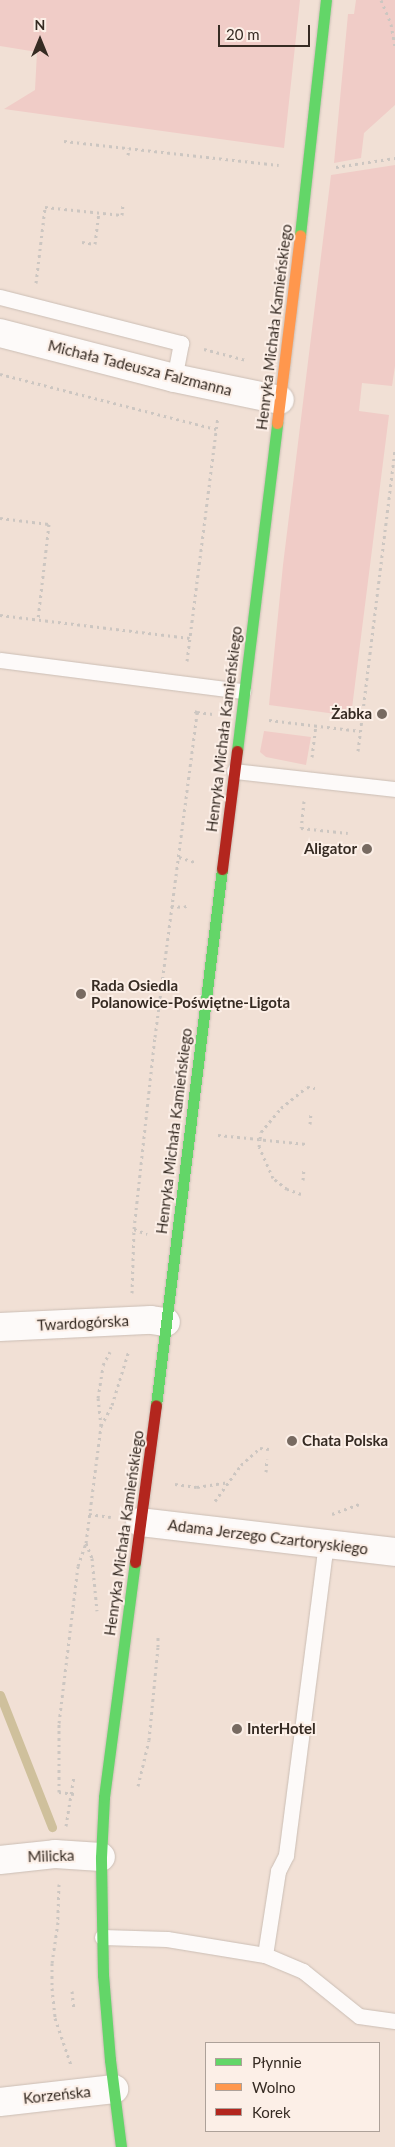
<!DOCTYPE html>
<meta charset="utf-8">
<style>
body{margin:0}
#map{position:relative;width:395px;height:2147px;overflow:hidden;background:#f1e0d5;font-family:Lato,sans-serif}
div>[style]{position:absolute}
.green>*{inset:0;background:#f0ccc7}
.stream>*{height:9px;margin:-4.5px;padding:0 4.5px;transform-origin:4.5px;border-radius:4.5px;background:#cfc09c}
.path>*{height:3px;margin-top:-1.5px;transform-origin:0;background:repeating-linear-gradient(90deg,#ccc6c1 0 2.5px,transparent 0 6.5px)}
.roads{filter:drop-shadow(0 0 1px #cbbeb5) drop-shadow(0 0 1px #cbbeb5)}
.lane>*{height:15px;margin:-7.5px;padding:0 7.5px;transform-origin:7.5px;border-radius:7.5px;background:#fdfaf9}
.street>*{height:28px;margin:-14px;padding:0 14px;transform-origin:14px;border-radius:14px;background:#fdfaf9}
.fast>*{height:11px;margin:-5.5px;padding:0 5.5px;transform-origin:5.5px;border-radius:5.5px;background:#63d668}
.slow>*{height:11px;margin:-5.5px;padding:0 5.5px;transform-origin:5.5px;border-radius:5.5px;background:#ff974d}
.jam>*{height:11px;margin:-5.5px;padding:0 5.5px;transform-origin:5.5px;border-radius:5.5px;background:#b3261e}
.dots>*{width:14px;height:14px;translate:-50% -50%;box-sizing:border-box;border:2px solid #fcefe7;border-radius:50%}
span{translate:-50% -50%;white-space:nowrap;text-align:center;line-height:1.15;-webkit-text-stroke:4px #fcefe7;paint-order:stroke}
.street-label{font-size:15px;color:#362b23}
.poi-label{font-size:15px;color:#362b23;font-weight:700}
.right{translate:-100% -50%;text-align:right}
.left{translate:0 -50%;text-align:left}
.legend{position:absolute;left:205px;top:2042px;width:175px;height:90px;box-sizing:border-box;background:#fcefe7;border:1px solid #ada199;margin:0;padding:6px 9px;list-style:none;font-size:15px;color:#362b23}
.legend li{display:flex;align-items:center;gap:10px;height:25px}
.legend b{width:25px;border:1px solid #ada199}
.north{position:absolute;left:15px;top:15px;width:50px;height:50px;-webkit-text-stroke:4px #fcefe7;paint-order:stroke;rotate:0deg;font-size:14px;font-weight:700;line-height:20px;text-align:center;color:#362b23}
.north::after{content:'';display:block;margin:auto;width:18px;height:22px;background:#362b23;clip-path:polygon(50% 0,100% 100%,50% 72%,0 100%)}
.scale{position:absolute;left:218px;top:25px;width:92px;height:22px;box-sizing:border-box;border:2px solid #362b23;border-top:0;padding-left:6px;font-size:15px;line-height:18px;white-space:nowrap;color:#362b23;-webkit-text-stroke:4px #fcefe7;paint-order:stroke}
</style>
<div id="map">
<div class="green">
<i style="clip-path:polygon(0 0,300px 0,284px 148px,4px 109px,35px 90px,37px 52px,0 46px)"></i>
<i style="clip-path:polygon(356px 0,395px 0,395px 105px,364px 133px,361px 158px,334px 163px,348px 14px,354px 14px)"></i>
<i style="clip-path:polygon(395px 165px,395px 366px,392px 386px,362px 383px,359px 411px,389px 415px,351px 716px,269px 705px,283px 565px,331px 175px)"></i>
<i style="clip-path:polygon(264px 731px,311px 737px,306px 765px,266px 757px,260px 752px)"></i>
</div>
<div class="stream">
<i style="left:0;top:1695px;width:142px;rotate:68.5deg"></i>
</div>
<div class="path">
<i style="left:381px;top:0;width:26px;rotate:67deg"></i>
<i style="left:391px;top:24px;width:23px;rotate:80deg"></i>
<i style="left:64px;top:141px;width:216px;rotate:6.4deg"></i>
<i style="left:128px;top:155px;width:7px;rotate:-82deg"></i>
<i style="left:336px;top:167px;width:60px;rotate:-8.7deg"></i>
<i style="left:82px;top:242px;width:13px;rotate:9deg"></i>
<i style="left:95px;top:244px;width:31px;rotate:-83deg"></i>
<i style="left:36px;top:283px;width:77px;rotate:-83.2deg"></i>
<i style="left:45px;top:207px;width:77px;rotate:5.9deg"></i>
<i style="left:122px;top:215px;width:11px;rotate:-85deg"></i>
<i style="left:204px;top:349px;width:43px;rotate:14.7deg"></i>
<i style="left:0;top:374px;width:223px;rotate:14.3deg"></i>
<i style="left:0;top:518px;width:49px;rotate:7deg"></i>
<i style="left:49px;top:524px;width:96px;rotate:96.6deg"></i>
<i style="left:0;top:615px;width:191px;rotate:6.9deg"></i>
<i style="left:187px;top:661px;width:246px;rotate:-82.8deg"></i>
<i style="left:197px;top:712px;width:16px;rotate:7deg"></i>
<i style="left:269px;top:720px;width:92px;rotate:6.9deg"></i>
<i style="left:358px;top:751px;width:303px;rotate:-83deg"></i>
<i style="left:312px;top:757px;width:31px;rotate:-83deg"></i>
<i style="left:304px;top:801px;width:27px;rotate:96deg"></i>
<i style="left:301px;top:828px;width:47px;rotate:6.1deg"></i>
<i style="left:179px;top:857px;width:16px;rotate:18deg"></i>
<i style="left:171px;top:906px;width:13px;rotate:4deg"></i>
<i style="left:184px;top:907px;width:4px;rotate:-27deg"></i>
<i style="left:310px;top:1124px;width:12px;rotate:-85deg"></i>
<i style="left:218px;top:1135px;width:89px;rotate:5.8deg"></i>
<i style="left:303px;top:1180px;width:11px;rotate:-85deg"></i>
<i style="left:301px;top:1194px;width:15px;rotate:-160deg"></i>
<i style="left:287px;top:1189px;width:18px;rotate:-142deg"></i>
<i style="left:273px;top:1178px;width:34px;rotate:-114deg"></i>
<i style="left:259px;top:1147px;width:8px;rotate:-83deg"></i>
<i style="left:260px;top:1139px;width:7px;rotate:-82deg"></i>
<i style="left:261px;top:1132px;width:31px;rotate:-50deg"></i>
<i style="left:281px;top:1108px;width:33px;rotate:-39deg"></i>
<i style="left:307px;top:1087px;width:8px;rotate:7deg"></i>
<i style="left:134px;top:1229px;width:14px;rotate:21deg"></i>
<i style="left:132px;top:1293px;width:64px;rotate:-88.2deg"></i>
<i style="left:134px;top:1229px;width:193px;rotate:-83.8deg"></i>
<i style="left:155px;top:1037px;width:328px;rotate:-82.6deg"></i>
<i style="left:197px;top:712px;width:6px;rotate:-162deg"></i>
<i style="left:101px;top:1426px;width:24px;rotate:-62deg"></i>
<i style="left:112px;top:1405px;width:58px;rotate:-72.8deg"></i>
<i style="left:266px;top:1472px;width:13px;rotate:-86deg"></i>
<i style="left:175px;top:1484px;width:22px;rotate:8deg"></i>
<i style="left:197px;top:1487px;width:31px;rotate:-9deg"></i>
<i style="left:215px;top:1501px;width:44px;rotate:-54.2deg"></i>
<i style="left:241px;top:1465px;width:25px;rotate:-42deg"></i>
<i style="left:260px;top:1448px;width:9px;rotate:6deg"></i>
<i style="left:89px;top:1514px;width:22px;rotate:8deg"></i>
<i style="left:332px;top:1514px;width:30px;rotate:-20deg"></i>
<i style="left:86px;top:1543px;width:16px;rotate:68deg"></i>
<i style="left:92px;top:1558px;width:53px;rotate:84.6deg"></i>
<i style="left:138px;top:1786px;width:47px;rotate:-76.6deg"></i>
<i style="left:149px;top:1740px;width:93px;rotate:-84.5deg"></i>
<i style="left:158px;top:1647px;width:13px;rotate:-90deg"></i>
<i style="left:74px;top:1794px;width:15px;rotate:-172deg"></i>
<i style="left:59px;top:1792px;width:69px;rotate:-90deg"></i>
<i style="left:59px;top:1723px;width:158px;rotate:-83.1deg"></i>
<i style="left:78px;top:1566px;width:24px;rotate:-71deg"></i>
<i style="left:86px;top:1543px;width:118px;rotate:-82.7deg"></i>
<i style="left:101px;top:1426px;width:28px;rotate:-96deg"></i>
<i style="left:98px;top:1398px;width:33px;rotate:-81deg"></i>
<i style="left:103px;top:1365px;width:15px;rotate:-62deg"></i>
<i style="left:66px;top:1826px;width:51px;rotate:-80.9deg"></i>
<i style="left:59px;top:1884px;width:38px;rotate:92deg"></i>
<i style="left:58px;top:1922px;width:41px;rotate:98.3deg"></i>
<i style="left:52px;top:1963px;width:25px;rotate:90deg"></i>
<i style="left:52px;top:1988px;width:30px;rotate:84deg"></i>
<i style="left:55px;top:2018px;width:50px;rotate:71.2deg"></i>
<i style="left:72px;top:1991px;width:18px;rotate:84deg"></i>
</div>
<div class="roads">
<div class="lane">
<i style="left:0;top:297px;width:187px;rotate:14.3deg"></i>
<i style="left:181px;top:343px;width:36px;rotate:101deg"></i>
<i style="left:0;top:660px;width:245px;rotate:7.3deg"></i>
<i style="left:234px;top:771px;width:162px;rotate:6.4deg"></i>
<i style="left:102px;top:1937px;width:65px;rotate:1.8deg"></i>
<i style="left:167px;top:1939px;width:99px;rotate:9.3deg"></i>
<i style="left:265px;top:1955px;width:41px;rotate:22.8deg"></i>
<i style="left:303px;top:1971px;width:72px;rotate:38.8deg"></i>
<i style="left:359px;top:2016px;width:36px;rotate:8deg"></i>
<i style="left:265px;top:1955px;width:85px;rotate:-81.2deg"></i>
<i style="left:278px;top:1871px;width:18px;rotate:-63deg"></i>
<i style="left:286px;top:1855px;width:314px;rotate:-82.7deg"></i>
</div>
<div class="street">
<i style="left:0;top:333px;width:180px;rotate:14.5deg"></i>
<i style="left:174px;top:378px;width:108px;rotate:11.7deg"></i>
<i style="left:0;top:1327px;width:151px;rotate:-2.7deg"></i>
<i style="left:151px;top:1320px;width:15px;rotate:8deg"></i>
<i style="left:140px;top:1522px;width:257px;rotate:6.7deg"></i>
<i style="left:0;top:1860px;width:55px;rotate:-6.2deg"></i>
<i style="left:55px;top:1854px;width:46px;rotate:3.7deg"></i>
<i style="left:0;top:2102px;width:115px;rotate:-6.5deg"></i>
</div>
<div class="fast">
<i style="left:300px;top:235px;width:236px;rotate:-83.7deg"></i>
<i style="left:237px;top:751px;width:330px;rotate:-83deg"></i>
<i style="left:156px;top:1405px;width:540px;rotate:-82.98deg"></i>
<i style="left:121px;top:2147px;width:88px;rotate:-97.2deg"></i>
<i style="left:110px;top:2060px;width:85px;rotate:-94.7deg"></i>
<i style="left:103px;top:1975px;width:118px;rotate:-91deg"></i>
<i style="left:101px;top:1857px;width:60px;rotate:-87.1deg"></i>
<i style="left:104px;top:1797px;width:237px;rotate:-82.5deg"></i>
</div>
<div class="slow">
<i style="left:277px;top:423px;width:189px;rotate:-83deg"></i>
</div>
<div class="jam">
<i style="left:222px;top:869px;width:119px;rotate:-82.8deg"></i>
<i style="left:135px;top:1562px;width:158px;rotate:-82.4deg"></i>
</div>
</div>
<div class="dots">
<i style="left:382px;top:714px;background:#776a61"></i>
<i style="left:367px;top:849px;background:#776a61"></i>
<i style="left:81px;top:994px;background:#776a61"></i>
<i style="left:292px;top:1441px;background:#776a61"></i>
<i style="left:237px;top:1729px;background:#776a61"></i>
</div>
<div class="street-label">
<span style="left:274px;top:327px;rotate:-83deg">Henryka Michała Kamieńskiego</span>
<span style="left:140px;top:368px;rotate:14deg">Michała Tadeusza Falzmanna</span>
<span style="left:224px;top:729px;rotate:-83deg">Henryka Michała Kamieńskiego</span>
<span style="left:174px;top:1131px;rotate:-83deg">Henryka Michała Kamieńskiego</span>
<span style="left:83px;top:1323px;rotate:-3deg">Twardogórska</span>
<span style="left:124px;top:1533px;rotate:-82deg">Henryka Michała Kamieńskiego</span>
<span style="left:268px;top:1537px;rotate:7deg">Adama Jerzego Czartoryskiego</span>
<span style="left:51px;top:1856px;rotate:-2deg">Milicka</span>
<span style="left:57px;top:2095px;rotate:-6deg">Korzeńska</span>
</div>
<div class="poi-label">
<span class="right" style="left:372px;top:714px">Żabka</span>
<span class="right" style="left:357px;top:849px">Aligator</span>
<span class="left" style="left:91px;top:994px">Rada Osiedla<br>Polanowice-Poświętne-Ligota</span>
<span class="left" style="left:302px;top:1441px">Chata Polska</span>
<span class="left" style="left:247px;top:1729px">InterHotel</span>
</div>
<ul class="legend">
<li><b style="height:6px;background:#63d668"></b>Płynnie</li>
<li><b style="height:6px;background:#ff974d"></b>Wolno</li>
<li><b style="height:6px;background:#b3261e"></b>Korek</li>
</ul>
<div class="north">N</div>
<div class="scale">20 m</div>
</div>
